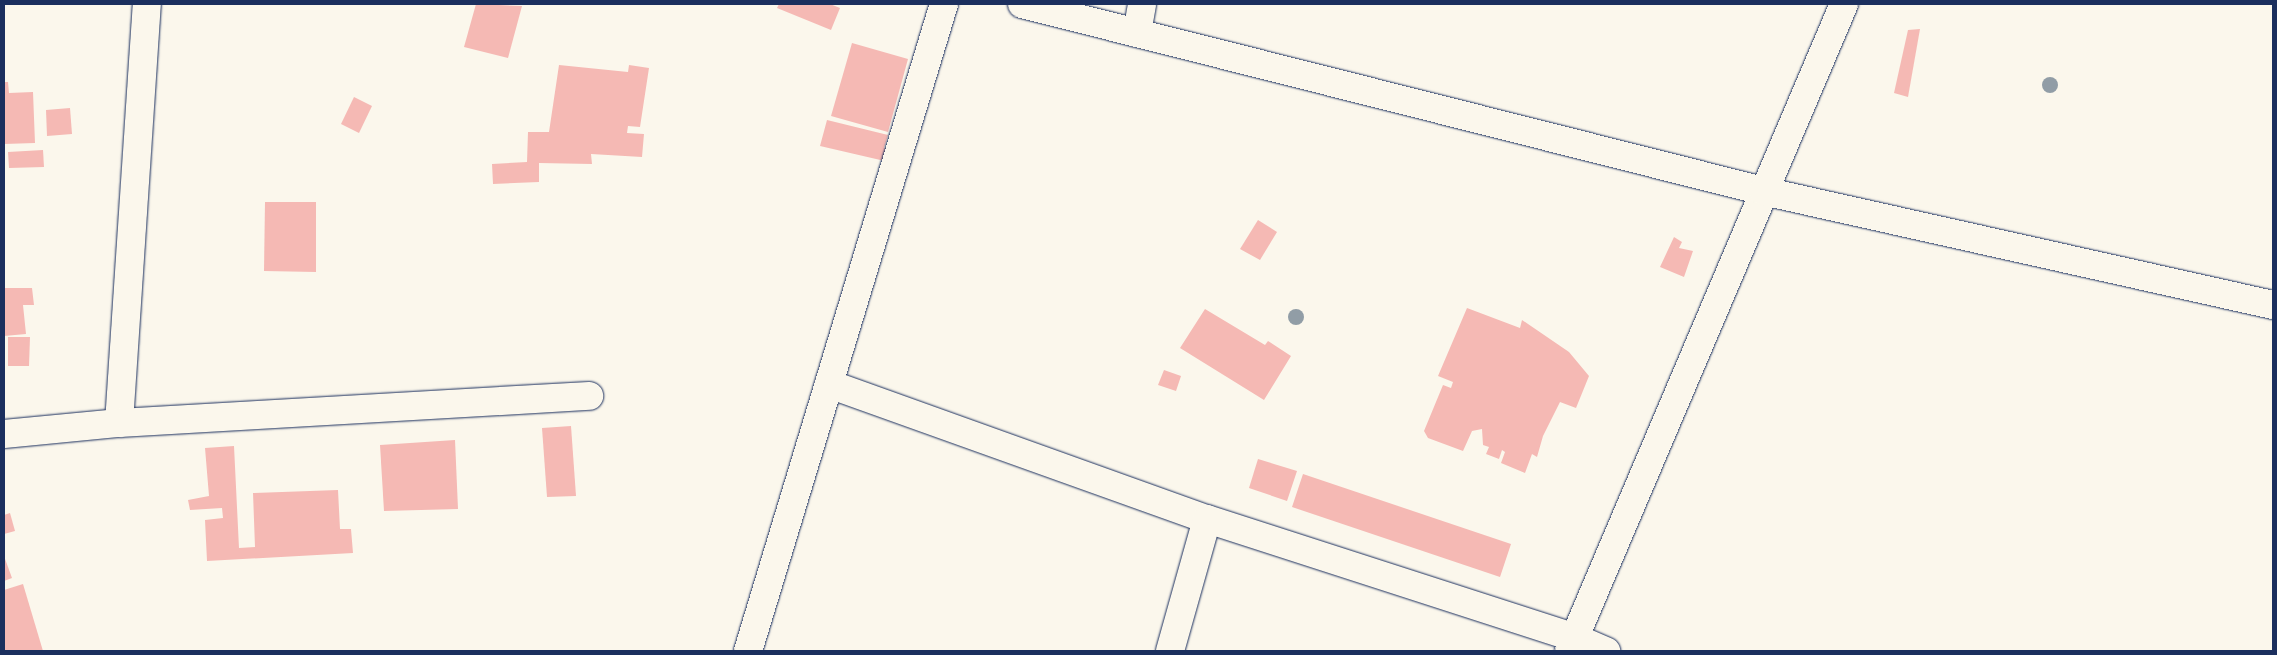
<!DOCTYPE html>
<style>
body{margin:0}
#map{position:relative;width:2277px;height:655px;overflow:hidden;background:#fbf7ec;font-family:"Indie Flower",sans-serif}
div>[style]{position:absolute}
.building>*{inset:0;background:#f5b9b4}
.roads{filter:drop-shadow(0 0 1px #1b2f5e) drop-shadow(0 0 1px #1b2f5e)}
.street>*{height:28px;margin:-14px;padding:0 14px;transform-origin:14px;border-radius:14px;background:#fbf7ec}
.secondary>*{height:28px;margin:-14px;padding:0 14px;transform-origin:14px;border-radius:14px;background:#fbf7ec}
.trees>*{width:16px;height:16px;margin:-8px;border-radius:50%;background:#919da6}
span{translate:-50% -50%;white-space:nowrap;text-align:center;line-height:1.15;-webkit-text-stroke:5px #fbf7ec;paint-order:stroke}
.frame{position:absolute;inset:0;border:5px solid #1b2f5e;pointer-events:none}
</style>
<div id="map">
<div class="building">
<i style="clip-path:polygon(476px 4px,522px 6px,508px 58px,464px 47px)"></i>
<i style="clip-path:polygon(779px 4px,830px 4px,840px 8px,831px 30px,777px 8px)"></i>
<i style="clip-path:polygon(1920px 29px,1908px 97px,1894px 93px,1908px 30px)"></i>
<i style="clip-path:polygon(852px 43px,908px 59px,888px 132px,831px 116px)"></i>
<i style="clip-path:polygon(559px 65px,628px 72px,629px 65px,649px 68px,640px 127px,628px 126px,627px 133px,644px 134px,642px 157px,591px 154px,592px 164px,539px 163px,539px 182px,493px 184px,492px 164px,527px 162px,528px 132px,549px 132px)"></i>
<i style="clip-path:polygon(4px 82px,8px 82px,9px 93px,33px 92px,35px 143px,4px 144px)"></i>
<i style="clip-path:polygon(354px 97px,372px 106px,359px 133px,341px 124px)"></i>
<i style="clip-path:polygon(70px 108px,72px 134px,47px 136px,46px 110px)"></i>
<i style="clip-path:polygon(827px 120px,888px 135px,884px 148px,892px 150px,889px 162px,820px 146px)"></i>
<i style="clip-path:polygon(43px 150px,44px 167px,9px 168px,8px 152px)"></i>
<i style="clip-path:polygon(265px 202px,316px 202px,316px 272px,264px 271px)"></i>
<i style="clip-path:polygon(1258px 220px,1277px 232px,1260px 260px,1240px 249px)"></i>
<i style="clip-path:polygon(1674px 237px,1682px 242px,1679px 248px,1693px 251px,1684px 277px,1660px 267px)"></i>
<i style="clip-path:polygon(4px 288px,32px 288px,34px 305px,23px 305px,26px 334px,4px 336px)"></i>
<i style="clip-path:polygon(1467px 308px,1520px 328px,1522px 320px,1569px 352px,1589px 376px,1576px 408px,1560px 402px,1543px 436px,1537px 457px,1532px 454px,1525px 473px,1501px 463px,1505px 452px,1502px 450px,1499px 459px,1486px 454px,1489px 447px,1483px 445px,1482px 429px,1472px 431px,1463px 451px,1428px 438px,1424px 431px,1443px 385px,1451px 388px,1453px 382px,1438px 376px)"></i>
<i style="clip-path:polygon(1205px 309px,1265px 345px,1268px 341px,1291px 356px,1264px 400px,1180px 348px)"></i>
<i style="clip-path:polygon(8px 337px,30px 337px,29px 366px,8px 366px)"></i>
<i style="clip-path:polygon(1164px 370px,1181px 376px,1176px 391px,1158px 385px)"></i>
<i style="clip-path:polygon(571px 426px,576px 496px,547px 497px,542px 428px)"></i>
<i style="clip-path:polygon(455px 440px,458px 509px,384px 511px,380px 445px)"></i>
<i style="clip-path:polygon(234px 446px,239px 548px,255px 547px,253px 493px,338px 490px,340px 529px,351px 529px,353px 553px,207px 561px,205px 520px,223px 518px,222px 508px,190px 510px,188px 500px,209px 496px,205px 448px)"></i>
<i style="clip-path:polygon(1258px 459px,1297px 471px,1287px 501px,1249px 488px)"></i>
<i style="clip-path:polygon(1303px 474px,1511px 544px,1500px 577px,1292px 507px)"></i>
<i style="clip-path:polygon(10px 513px,15px 531px,4px 534px,4px 515px)"></i>
<i style="clip-path:polygon(4px 556px,12px 578px,4px 581px)"></i>
<i style="clip-path:polygon(23px 584px,43px 651px,4px 651px,4px 590px)"></i>
</div>
<div class="roads">
<div class="street">
<i style="left:1137px;top:33px;width:29px;rotate:-80deg"></i>
<i style="left:829px;top:384px;width:401px;rotate:19.7deg"></i>
<i style="left:1207px;top:519px;width:387px;rotate:17.9deg"></i>
<i style="left:1575px;top:638px;width:34px;rotate:23deg"></i>
<i style="left:119px;top:423px;width:420px;rotate:-86.2deg"></i>
<i style="left:4px;top:434px;width:116px;rotate:-5.5deg"></i>
<i style="left:119px;top:423px;width:471px;rotate:-3.3deg"></i>
<i style="left:748px;top:651px;width:676px;rotate:-73.15deg"></i>
<i style="left:1170px;top:651px;width:137px;rotate:-74.3deg"></i>
<i style="left:1569px;top:651px;width:703px;rotate:-66.97deg"></i>
</div>
<div class="secondary">
<i style="left:1022px;top:4px;width:764px;rotate:14.16deg"></i>
<i style="left:1763px;top:191px;width:523px;rotate:12.6deg"></i>
</div>
</div>
<div class="trees">
<i style="left:2050px;top:85px"></i>
<i style="left:1296px;top:317px"></i>
</div>
<div class="frame"></div>
</div>
